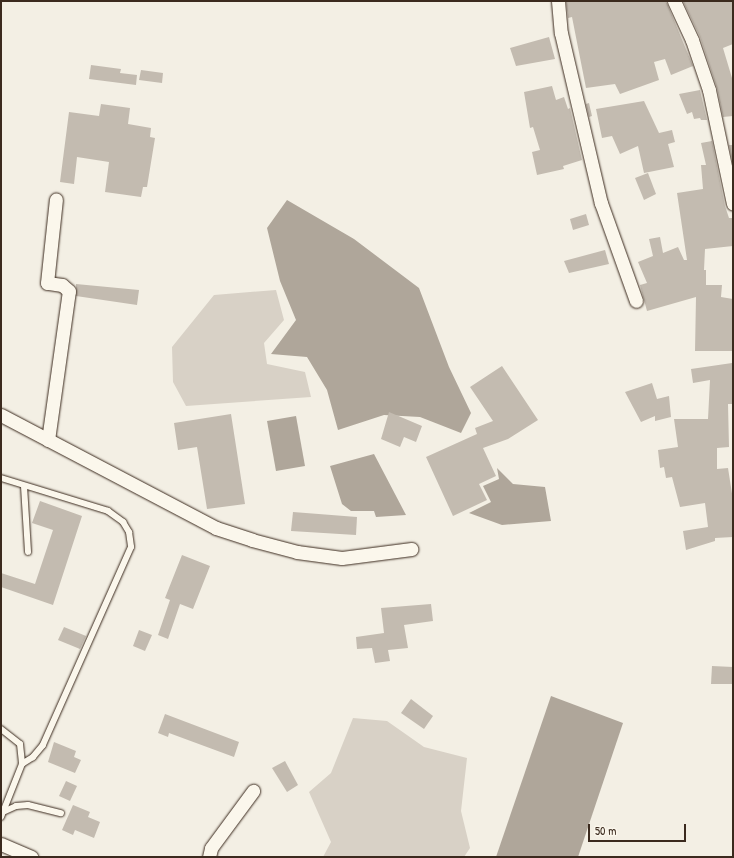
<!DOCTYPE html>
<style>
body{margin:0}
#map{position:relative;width:734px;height:858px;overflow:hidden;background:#f3efe4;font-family:"Patrick Hand",sans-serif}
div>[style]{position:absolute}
.green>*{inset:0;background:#d8d1c6}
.water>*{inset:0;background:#afa69a}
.building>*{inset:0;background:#c3bbb0}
.roads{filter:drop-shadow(0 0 1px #3b2a1e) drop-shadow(0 0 1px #3b2a1e)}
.lane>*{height:6px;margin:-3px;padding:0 3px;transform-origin:3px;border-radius:3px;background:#fbf7ec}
.street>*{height:13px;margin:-6.5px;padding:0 6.5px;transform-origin:6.5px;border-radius:6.5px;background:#fbf7ec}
span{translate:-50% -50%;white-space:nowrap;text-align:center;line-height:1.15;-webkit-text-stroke:3px #fbf7ec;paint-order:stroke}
.frame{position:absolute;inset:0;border:2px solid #3b2a1e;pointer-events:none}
.scale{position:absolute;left:588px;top:824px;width:98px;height:18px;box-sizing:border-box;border:2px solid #3b2a1e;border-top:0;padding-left:5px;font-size:12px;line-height:14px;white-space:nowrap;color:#3b2a1e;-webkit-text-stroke:3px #fbf7ec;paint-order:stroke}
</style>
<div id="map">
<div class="green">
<i style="clip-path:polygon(276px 290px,284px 320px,264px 343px,267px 364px,305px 372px,311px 397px,186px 406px,173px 382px,172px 347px,214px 295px)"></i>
<i style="clip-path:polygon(353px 718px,387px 721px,424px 747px,467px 758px,461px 811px,470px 848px,464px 857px,323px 857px,331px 842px,309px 792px,331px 773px)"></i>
</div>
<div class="water">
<i style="clip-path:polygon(287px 200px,354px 239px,419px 288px,449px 367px,471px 413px,461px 433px,420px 417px,384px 415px,338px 430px,327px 390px,307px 357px,271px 354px,296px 320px,280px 281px,267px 228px)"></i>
<i style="clip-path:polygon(296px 416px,305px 466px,276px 471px,267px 421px)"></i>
<i style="clip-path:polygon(374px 454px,406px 515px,376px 517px,374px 511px,351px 511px,342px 504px,330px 466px)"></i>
<i style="clip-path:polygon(497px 468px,513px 484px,545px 487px,551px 521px,502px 525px,469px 513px,491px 502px,483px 486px,499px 479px)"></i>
<i style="clip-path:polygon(551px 696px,623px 723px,578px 857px,496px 857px)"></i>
</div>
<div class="building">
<i style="clip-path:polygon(575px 1px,666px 1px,693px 66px,671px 75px,665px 59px,654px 62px,659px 80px,620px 94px,615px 84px,586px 88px,572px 17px,568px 18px,566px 2px)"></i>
<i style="clip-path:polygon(683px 1px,733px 1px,733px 44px,723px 48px,732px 78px,733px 116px,723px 117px,717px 88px,700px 37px)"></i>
<i style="clip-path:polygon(549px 37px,555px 59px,516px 66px,510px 48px)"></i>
<i style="clip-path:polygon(91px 65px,121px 69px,120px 73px,137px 75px,136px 85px,89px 79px)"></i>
<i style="clip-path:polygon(141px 70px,163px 73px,162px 83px,139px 80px)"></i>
<i style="clip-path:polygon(552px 86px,556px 100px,564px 97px,568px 109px,570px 108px,582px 160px,563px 166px,564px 169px,537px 175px,532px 152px,540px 150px,533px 127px,530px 128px,524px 92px)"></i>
<i style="clip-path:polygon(700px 90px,707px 120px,701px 120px,700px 118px,694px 119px,692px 112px,687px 114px,679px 94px)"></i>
<i style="clip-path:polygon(644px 101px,659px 133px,672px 130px,675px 142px,668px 144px,674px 167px,644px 173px,638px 146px,620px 154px,612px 136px,602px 138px,596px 109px)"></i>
<i style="clip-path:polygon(589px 103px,592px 116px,589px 117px,586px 104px)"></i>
<i style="clip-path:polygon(101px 104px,130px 108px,128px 124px,151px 128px,150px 137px,155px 138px,147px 187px,143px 187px,141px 197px,105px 192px,109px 162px,77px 157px,74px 184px,60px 182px,69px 112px,99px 116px)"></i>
<i style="clip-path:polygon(712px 141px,725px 206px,729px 218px,733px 218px,733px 246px,705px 249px,704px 270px,706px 270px,706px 285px,722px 285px,721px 297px,733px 299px,733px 351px,695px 351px,696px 297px,647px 311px,640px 285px,647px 283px,638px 262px,653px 256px,649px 239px,660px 237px,663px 253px,678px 247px,684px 260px,687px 260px,677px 193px,703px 189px,701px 165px,706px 165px,701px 143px)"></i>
<i style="clip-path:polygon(729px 145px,733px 145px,733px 165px)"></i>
<i style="clip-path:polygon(648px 173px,656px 194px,644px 200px,635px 178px)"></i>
<i style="clip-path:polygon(586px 214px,589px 225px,573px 230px,570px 219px)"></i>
<i style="clip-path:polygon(605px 250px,609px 264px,569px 273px,564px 261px)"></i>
<i style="clip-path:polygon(76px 284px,139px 290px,137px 305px,76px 296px)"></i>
<i style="clip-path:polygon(732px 363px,733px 404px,728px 404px,729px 447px,717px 448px,717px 469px,728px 468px,733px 500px,733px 537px,715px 538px,715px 541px,686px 550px,683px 531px,708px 527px,705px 503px,680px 507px,672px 477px,666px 478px,664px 467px,660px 468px,658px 450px,678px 447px,674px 419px,708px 419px,710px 380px,693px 383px,691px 369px)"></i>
<i style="clip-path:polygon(502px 366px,538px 420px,508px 439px,483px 448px,496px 476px,479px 484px,487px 500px,453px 516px,426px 457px,477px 434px,475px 428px,493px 421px,470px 387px)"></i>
<i style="clip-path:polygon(652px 383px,657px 399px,669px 396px,671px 417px,655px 421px,655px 416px,641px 422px,625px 392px)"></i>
<i style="clip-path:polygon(389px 412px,422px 426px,416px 442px,404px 437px,400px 447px,381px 439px)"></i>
<i style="clip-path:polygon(231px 414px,245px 504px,207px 509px,197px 447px,178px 450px,174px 423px)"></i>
<i style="clip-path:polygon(40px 501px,82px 516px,53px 605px,1px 587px,1px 573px,35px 584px,53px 530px,32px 523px)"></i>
<i style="clip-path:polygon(293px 512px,357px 517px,356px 535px,291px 531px)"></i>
<i style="clip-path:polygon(182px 555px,210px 566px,193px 609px,180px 604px,168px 639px,158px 635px,170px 600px,165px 598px)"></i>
<i style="clip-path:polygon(431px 604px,433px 621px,404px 625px,408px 648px,388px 650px,390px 661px,375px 663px,372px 648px,357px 649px,356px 637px,384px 633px,381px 608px)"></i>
<i style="clip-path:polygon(64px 627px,86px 636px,80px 649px,58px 640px)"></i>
<i style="clip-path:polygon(139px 630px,152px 635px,145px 651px,133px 646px)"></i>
<i style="clip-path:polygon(712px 666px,733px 667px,733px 684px,711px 684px)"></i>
<i style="clip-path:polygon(411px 699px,433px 716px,424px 729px,401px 713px)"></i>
<i style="clip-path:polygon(165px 714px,239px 742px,234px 757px,169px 733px,168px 737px,158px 733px)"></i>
<i style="clip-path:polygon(54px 742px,76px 751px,74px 757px,81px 760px,75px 773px,48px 762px)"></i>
<i style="clip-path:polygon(285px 761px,298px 785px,287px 792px,272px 768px)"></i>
<i style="clip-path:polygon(66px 781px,77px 786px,70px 801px,59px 796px)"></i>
<i style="clip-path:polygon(73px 805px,90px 812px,88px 817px,100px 822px,94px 838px,75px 830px,73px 835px,62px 830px)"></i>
</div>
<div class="roads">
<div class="lane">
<i style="left:1px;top:478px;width:112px;rotate:17.1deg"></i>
<i style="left:108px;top:511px;width:19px;rotate:36deg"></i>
<i style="left:123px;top:522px;width:12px;rotate:59deg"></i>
<i style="left:129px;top:532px;width:15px;rotate:82deg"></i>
<i style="left:131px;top:547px;width:217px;rotate:114deg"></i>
<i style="left:43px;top:745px;width:16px;rotate:130deg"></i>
<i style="left:33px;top:757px;width:13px;rotate:148deg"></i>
<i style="left:22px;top:764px;width:57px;rotate:111.6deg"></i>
<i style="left:24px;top:486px;width:66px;rotate:86.5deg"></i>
<i style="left:1px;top:729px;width:24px;rotate:38deg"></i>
<i style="left:20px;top:744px;width:20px;rotate:84deg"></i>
<i style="left:5px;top:811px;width:12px;rotate:-24deg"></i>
<i style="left:16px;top:806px;width:12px;rotate:-5deg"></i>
<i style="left:28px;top:805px;width:34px;rotate:14deg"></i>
</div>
<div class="street">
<i style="left:558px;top:1px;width:32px;rotate:85deg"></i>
<i style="left:561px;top:33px;width:175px;rotate:76.8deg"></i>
<i style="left:601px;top:203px;width:104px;rotate:70.3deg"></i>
<i style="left:674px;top:1px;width:43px;rotate:65.2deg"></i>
<i style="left:692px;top:40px;width:53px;rotate:71.2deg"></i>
<i style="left:709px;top:90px;width:116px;rotate:78.1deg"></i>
<i style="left:1px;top:415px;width:243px;rotate:27.7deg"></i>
<i style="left:216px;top:528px;width:38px;rotate:18deg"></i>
<i style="left:252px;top:540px;width:47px;rotate:14.9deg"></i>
<i style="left:297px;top:552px;width:45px;rotate:7.6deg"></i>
<i style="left:342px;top:558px;width:70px;rotate:-7.4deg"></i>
<i style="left:48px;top:440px;width:150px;rotate:-82deg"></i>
<i style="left:69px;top:291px;width:9px;rotate:-139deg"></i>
<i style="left:62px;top:285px;width:15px;rotate:-172deg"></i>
<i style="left:47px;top:283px;width:84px;rotate:-83.9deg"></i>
<i style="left:1px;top:844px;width:33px;rotate:23deg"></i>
<i style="left:209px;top:857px;width:9px;rotate:-77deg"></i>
<i style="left:211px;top:848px;width:71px;rotate:-53.6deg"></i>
</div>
</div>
<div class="frame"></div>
<div class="scale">50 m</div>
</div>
